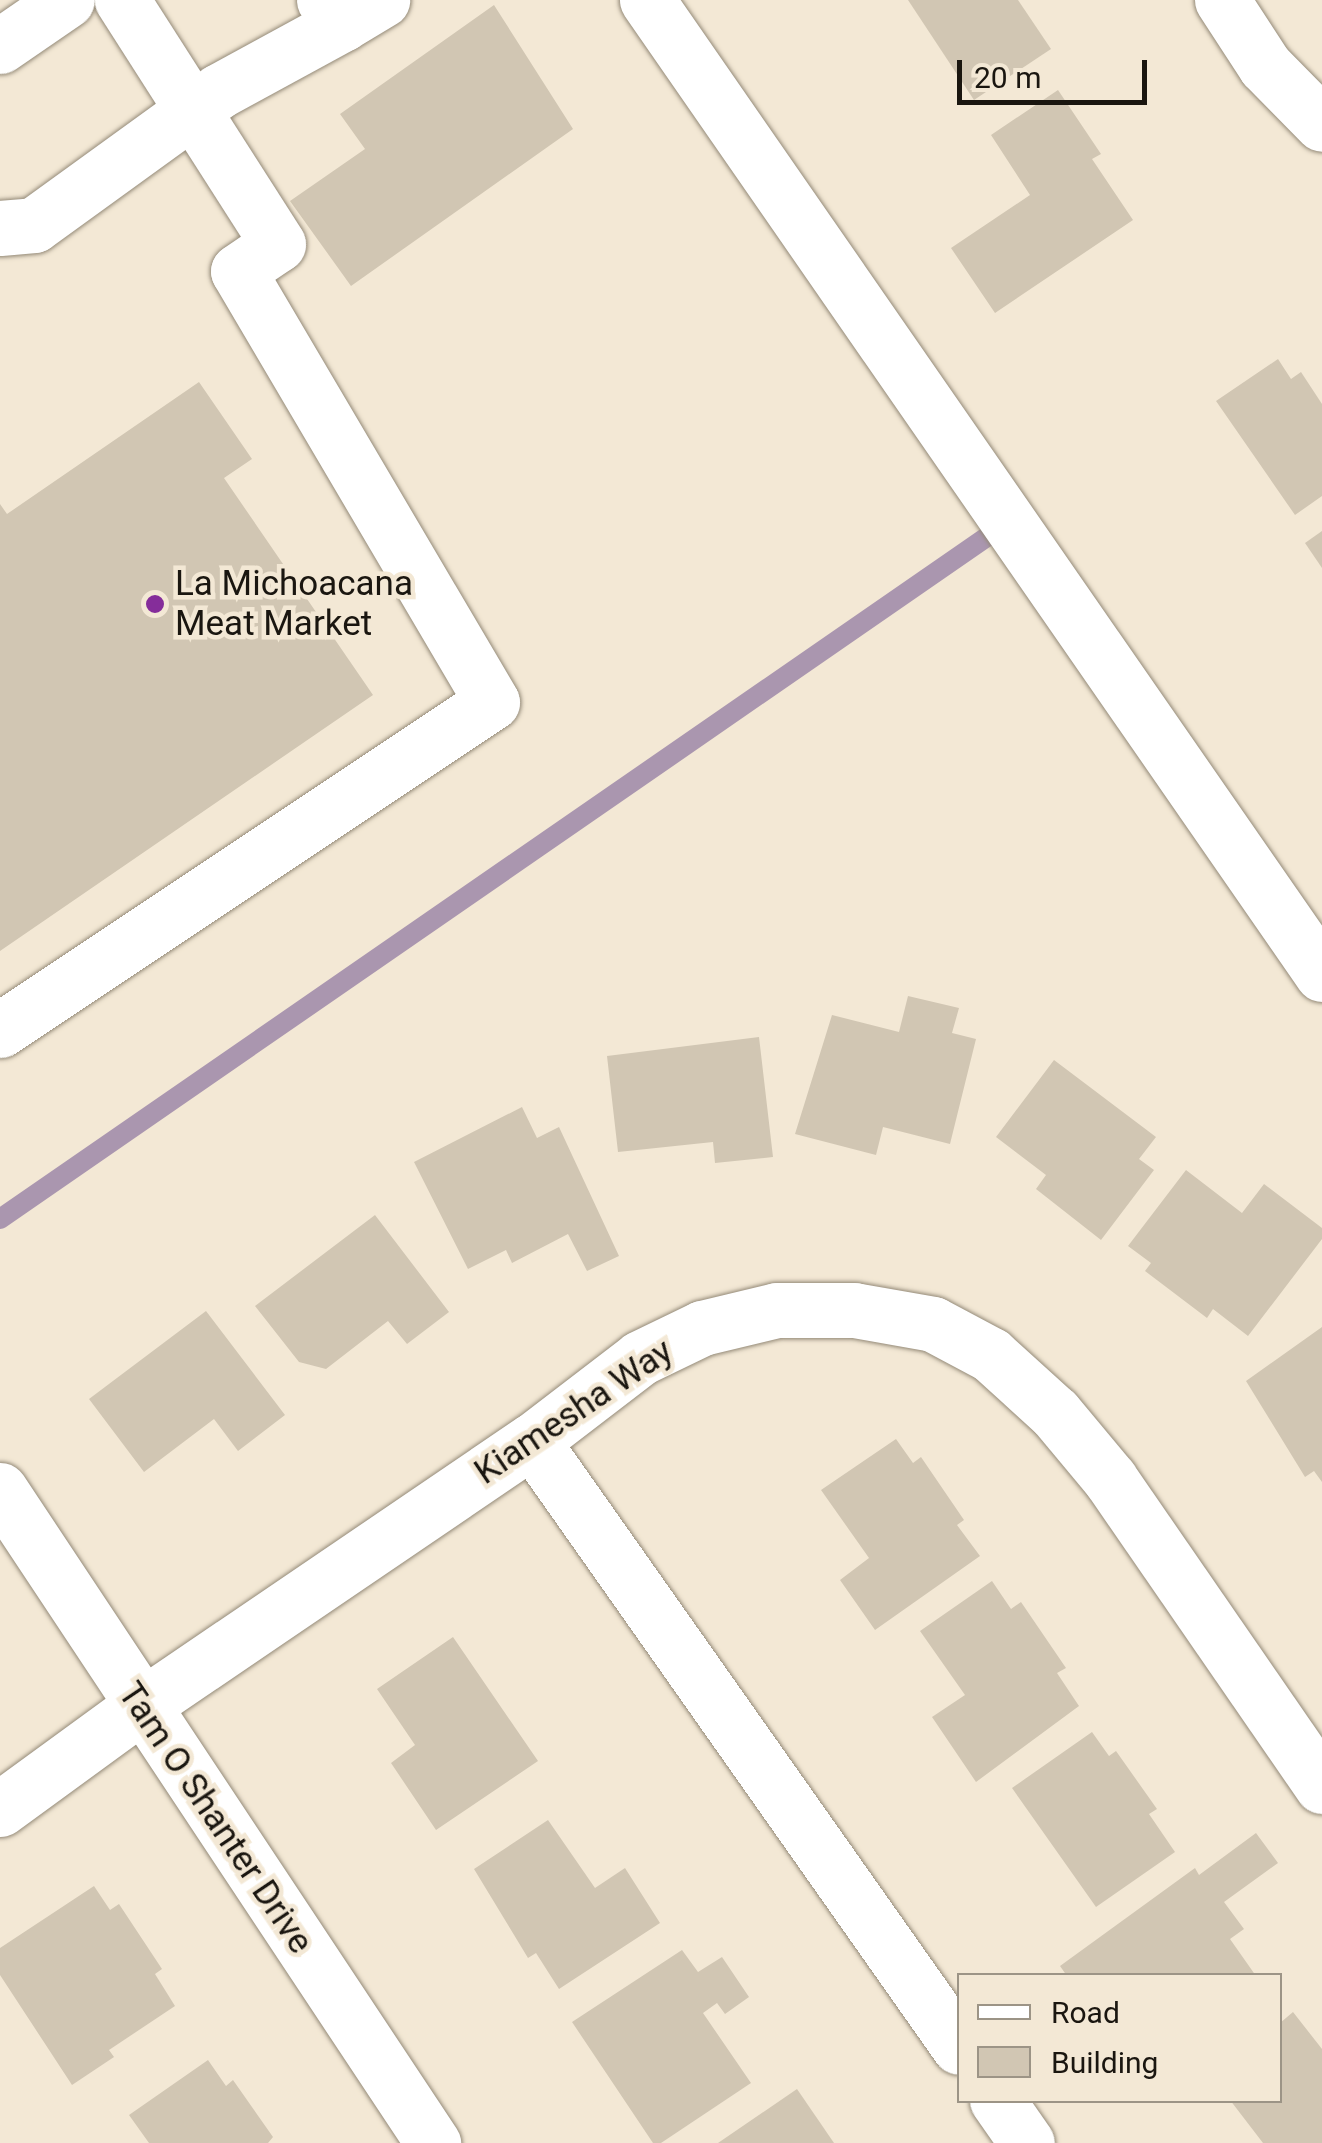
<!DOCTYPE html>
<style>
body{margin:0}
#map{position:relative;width:1322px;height:2143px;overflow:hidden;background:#f3e8d5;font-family:Roboto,sans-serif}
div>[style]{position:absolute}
.stream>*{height:20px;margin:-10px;padding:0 10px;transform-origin:10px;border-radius:10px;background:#aa96af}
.building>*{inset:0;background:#d1c6b3}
.roads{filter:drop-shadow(0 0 2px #948a78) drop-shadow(0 0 2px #948a78)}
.minor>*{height:55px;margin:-27.5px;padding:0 27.5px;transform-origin:27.5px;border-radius:27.5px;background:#fff}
.major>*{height:55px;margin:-27.5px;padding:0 27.5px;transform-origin:27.5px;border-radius:27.5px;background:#fff}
.dots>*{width:28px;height:28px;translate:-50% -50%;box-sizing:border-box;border:5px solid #f3e8d5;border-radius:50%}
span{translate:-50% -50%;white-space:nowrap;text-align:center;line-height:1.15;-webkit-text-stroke:9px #f3e8d5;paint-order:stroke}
.poi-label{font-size:35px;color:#1a1610}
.left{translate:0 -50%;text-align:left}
.street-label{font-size:35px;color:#1a1610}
.legend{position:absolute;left:957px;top:1973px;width:325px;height:130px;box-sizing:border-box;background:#f3e8d5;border:2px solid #9c9486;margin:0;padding:12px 18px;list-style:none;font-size:30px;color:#1a1610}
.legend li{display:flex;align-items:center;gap:20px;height:50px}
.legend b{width:50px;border:2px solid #9c9486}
.scale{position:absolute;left:957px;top:60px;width:190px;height:45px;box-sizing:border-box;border:5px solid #1a1610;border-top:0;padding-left:12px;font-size:30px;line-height:35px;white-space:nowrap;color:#1a1610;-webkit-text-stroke:8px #f3e8d5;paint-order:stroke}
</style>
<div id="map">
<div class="stream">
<i style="left:0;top:1219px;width:1224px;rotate:-34.65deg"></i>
</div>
<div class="building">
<i style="clip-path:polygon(908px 0,1018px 0,1051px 49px,974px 100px)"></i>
<i style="clip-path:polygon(494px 5px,573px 129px,351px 286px,290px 201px,365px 149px,340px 114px)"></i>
<i style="clip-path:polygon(1058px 90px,1101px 154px,1092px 159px,1133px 220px,995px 313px,951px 248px,1030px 195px,991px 135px)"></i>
<i style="clip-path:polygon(1278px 359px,1291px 379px,1301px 372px,1322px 404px,1322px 496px,1295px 515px,1216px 401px)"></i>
<i style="clip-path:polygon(199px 382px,252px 459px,224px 478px,373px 695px,0 951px,0 504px,7px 514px)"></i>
<i style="clip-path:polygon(1322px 531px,1322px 568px,1305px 543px)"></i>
<i style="clip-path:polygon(908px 996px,959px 1008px,952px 1033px,976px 1039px,950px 1144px,883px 1127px,876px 1155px,795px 1134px,832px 1015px,899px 1032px)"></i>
<i style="clip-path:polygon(759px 1037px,773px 1157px,715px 1163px,713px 1142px,618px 1152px,607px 1056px)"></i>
<i style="clip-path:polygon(1054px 1060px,1156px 1137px,1139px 1159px,1154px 1170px,1101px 1240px,1036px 1189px,1046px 1175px,996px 1137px)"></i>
<i style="clip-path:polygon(522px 1107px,537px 1138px,559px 1127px,619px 1256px,587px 1271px,568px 1234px,512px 1263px,506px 1250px,468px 1269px,414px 1162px)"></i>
<i style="clip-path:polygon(1186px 1170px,1242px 1213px,1264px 1184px,1322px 1228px,1322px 1239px,1248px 1336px,1213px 1309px,1207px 1318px,1145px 1271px,1151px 1263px,1128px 1246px)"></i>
<i style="clip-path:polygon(375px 1215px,449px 1312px,407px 1344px,388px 1321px,326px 1369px,299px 1362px,255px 1306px)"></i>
<i style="clip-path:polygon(206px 1311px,285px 1415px,238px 1451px,214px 1419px,144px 1472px,89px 1399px)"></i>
<i style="clip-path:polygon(1322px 1327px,1322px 1482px,1314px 1471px,1305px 1477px,1246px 1381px)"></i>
<i style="clip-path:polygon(896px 1439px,913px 1463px,921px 1457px,964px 1520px,957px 1525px,980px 1556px,875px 1630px,840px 1580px,869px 1558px,821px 1490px)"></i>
<i style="clip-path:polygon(992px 1581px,1011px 1609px,1021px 1602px,1066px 1668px,1057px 1673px,1079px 1706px,976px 1782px,932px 1717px,965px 1695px,920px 1631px)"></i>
<i style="clip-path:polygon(453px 1637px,538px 1761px,436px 1830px,391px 1763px,415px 1745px,377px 1689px)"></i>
<i style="clip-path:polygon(1092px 1732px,1109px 1756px,1116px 1751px,1157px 1809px,1149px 1814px,1175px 1852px,1096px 1907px,1012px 1788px)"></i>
<i style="clip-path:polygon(548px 1820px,595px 1888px,625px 1868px,660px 1923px,559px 1989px,536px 1953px,528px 1958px,474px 1869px)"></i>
<i style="clip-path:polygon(1256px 1833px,1278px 1863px,1224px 1902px,1244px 1929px,1230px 1939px,1256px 1976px,1067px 1976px,1060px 1966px,1195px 1868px,1199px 1875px)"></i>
<i style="clip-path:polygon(94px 1886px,110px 1910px,119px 1904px,162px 1969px,155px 1974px,175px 2006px,109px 2050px,114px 2057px,72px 2085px,0 1975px,0 1948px)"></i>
<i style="clip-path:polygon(682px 1950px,698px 1972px,722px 1957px,749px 1997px,725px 2014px,717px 2003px,703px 2013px,751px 2083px,661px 2143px,653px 2143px,572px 2022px)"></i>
<i style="clip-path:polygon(1293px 2012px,1322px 2049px,1322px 2143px,1263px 2143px,1230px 2100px,1280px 2100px,1280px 2023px)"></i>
<i style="clip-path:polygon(208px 2060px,226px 2086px,233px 2080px,273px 2137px,268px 2143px,149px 2143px,129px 2115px)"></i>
<i style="clip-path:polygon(797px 2089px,834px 2143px,718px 2143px)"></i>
</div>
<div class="roads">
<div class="minor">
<i style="left:324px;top:0;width:30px;rotate:53deg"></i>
<i style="left:342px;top:24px;width:47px;rotate:-31deg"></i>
<i style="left:647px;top:0;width:1185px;rotate:55.28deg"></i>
<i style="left:1222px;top:0;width:79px;rotate:56.9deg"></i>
<i style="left:1265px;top:66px;width:81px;rotate:45.5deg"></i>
<i style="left:0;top:228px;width:34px;rotate:-5deg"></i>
<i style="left:34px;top:225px;width:228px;rotate:-35.9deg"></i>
<i style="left:219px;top:91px;width:140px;rotate:-28.6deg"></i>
<i style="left:0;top:1030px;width:591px;rotate:-33.69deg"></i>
<i style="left:492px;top:702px;width:500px;rotate:-120.51deg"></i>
<i style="left:238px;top:271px;width:48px;rotate:-34deg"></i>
<i style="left:278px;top:244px;width:290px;rotate:-122.6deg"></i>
<i style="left:532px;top:1441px;width:741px;rotate:54.83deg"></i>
<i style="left:0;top:1490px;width:784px;rotate:56.45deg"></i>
<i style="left:0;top:1809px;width:173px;rotate:-36.1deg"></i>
<i style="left:140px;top:1707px;width:474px;rotate:-34.2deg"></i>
<i style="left:532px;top:1441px;width:136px;rotate:-37.5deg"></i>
<i style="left:640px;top:1358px;width:69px;rotate:-25.8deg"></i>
<i style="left:702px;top:1328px;width:77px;rotate:-13.5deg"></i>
<i style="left:777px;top:1310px;width:77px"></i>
<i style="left:854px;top:1310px;width:80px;rotate:10deg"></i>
<i style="left:933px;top:1324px;width:66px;rotate:28.1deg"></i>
<i style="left:991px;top:1355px;width:86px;rotate:42.2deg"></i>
<i style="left:1055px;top:1413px;width:86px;rotate:50.2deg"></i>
<i style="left:1110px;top:1479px;width:373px;rotate:55.4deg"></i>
<i style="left:997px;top:2100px;width:52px;rotate:55.1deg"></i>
</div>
<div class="major">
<i style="left:0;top:46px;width:81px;rotate:-34.5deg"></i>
</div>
</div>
<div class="dots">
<i style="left:155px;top:604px;background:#852d9a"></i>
</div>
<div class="poi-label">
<span class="left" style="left:175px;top:604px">La Michoacana<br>Meat Market</span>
</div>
<div class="street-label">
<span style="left:574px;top:1412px;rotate:-34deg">Kiamesha Way</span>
<span style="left:215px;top:1818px;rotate:56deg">Tam O Shanter Drive</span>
</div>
<ul class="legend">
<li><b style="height:12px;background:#fff"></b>Road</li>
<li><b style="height:28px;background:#d1c6b3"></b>Building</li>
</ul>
<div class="scale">20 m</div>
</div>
